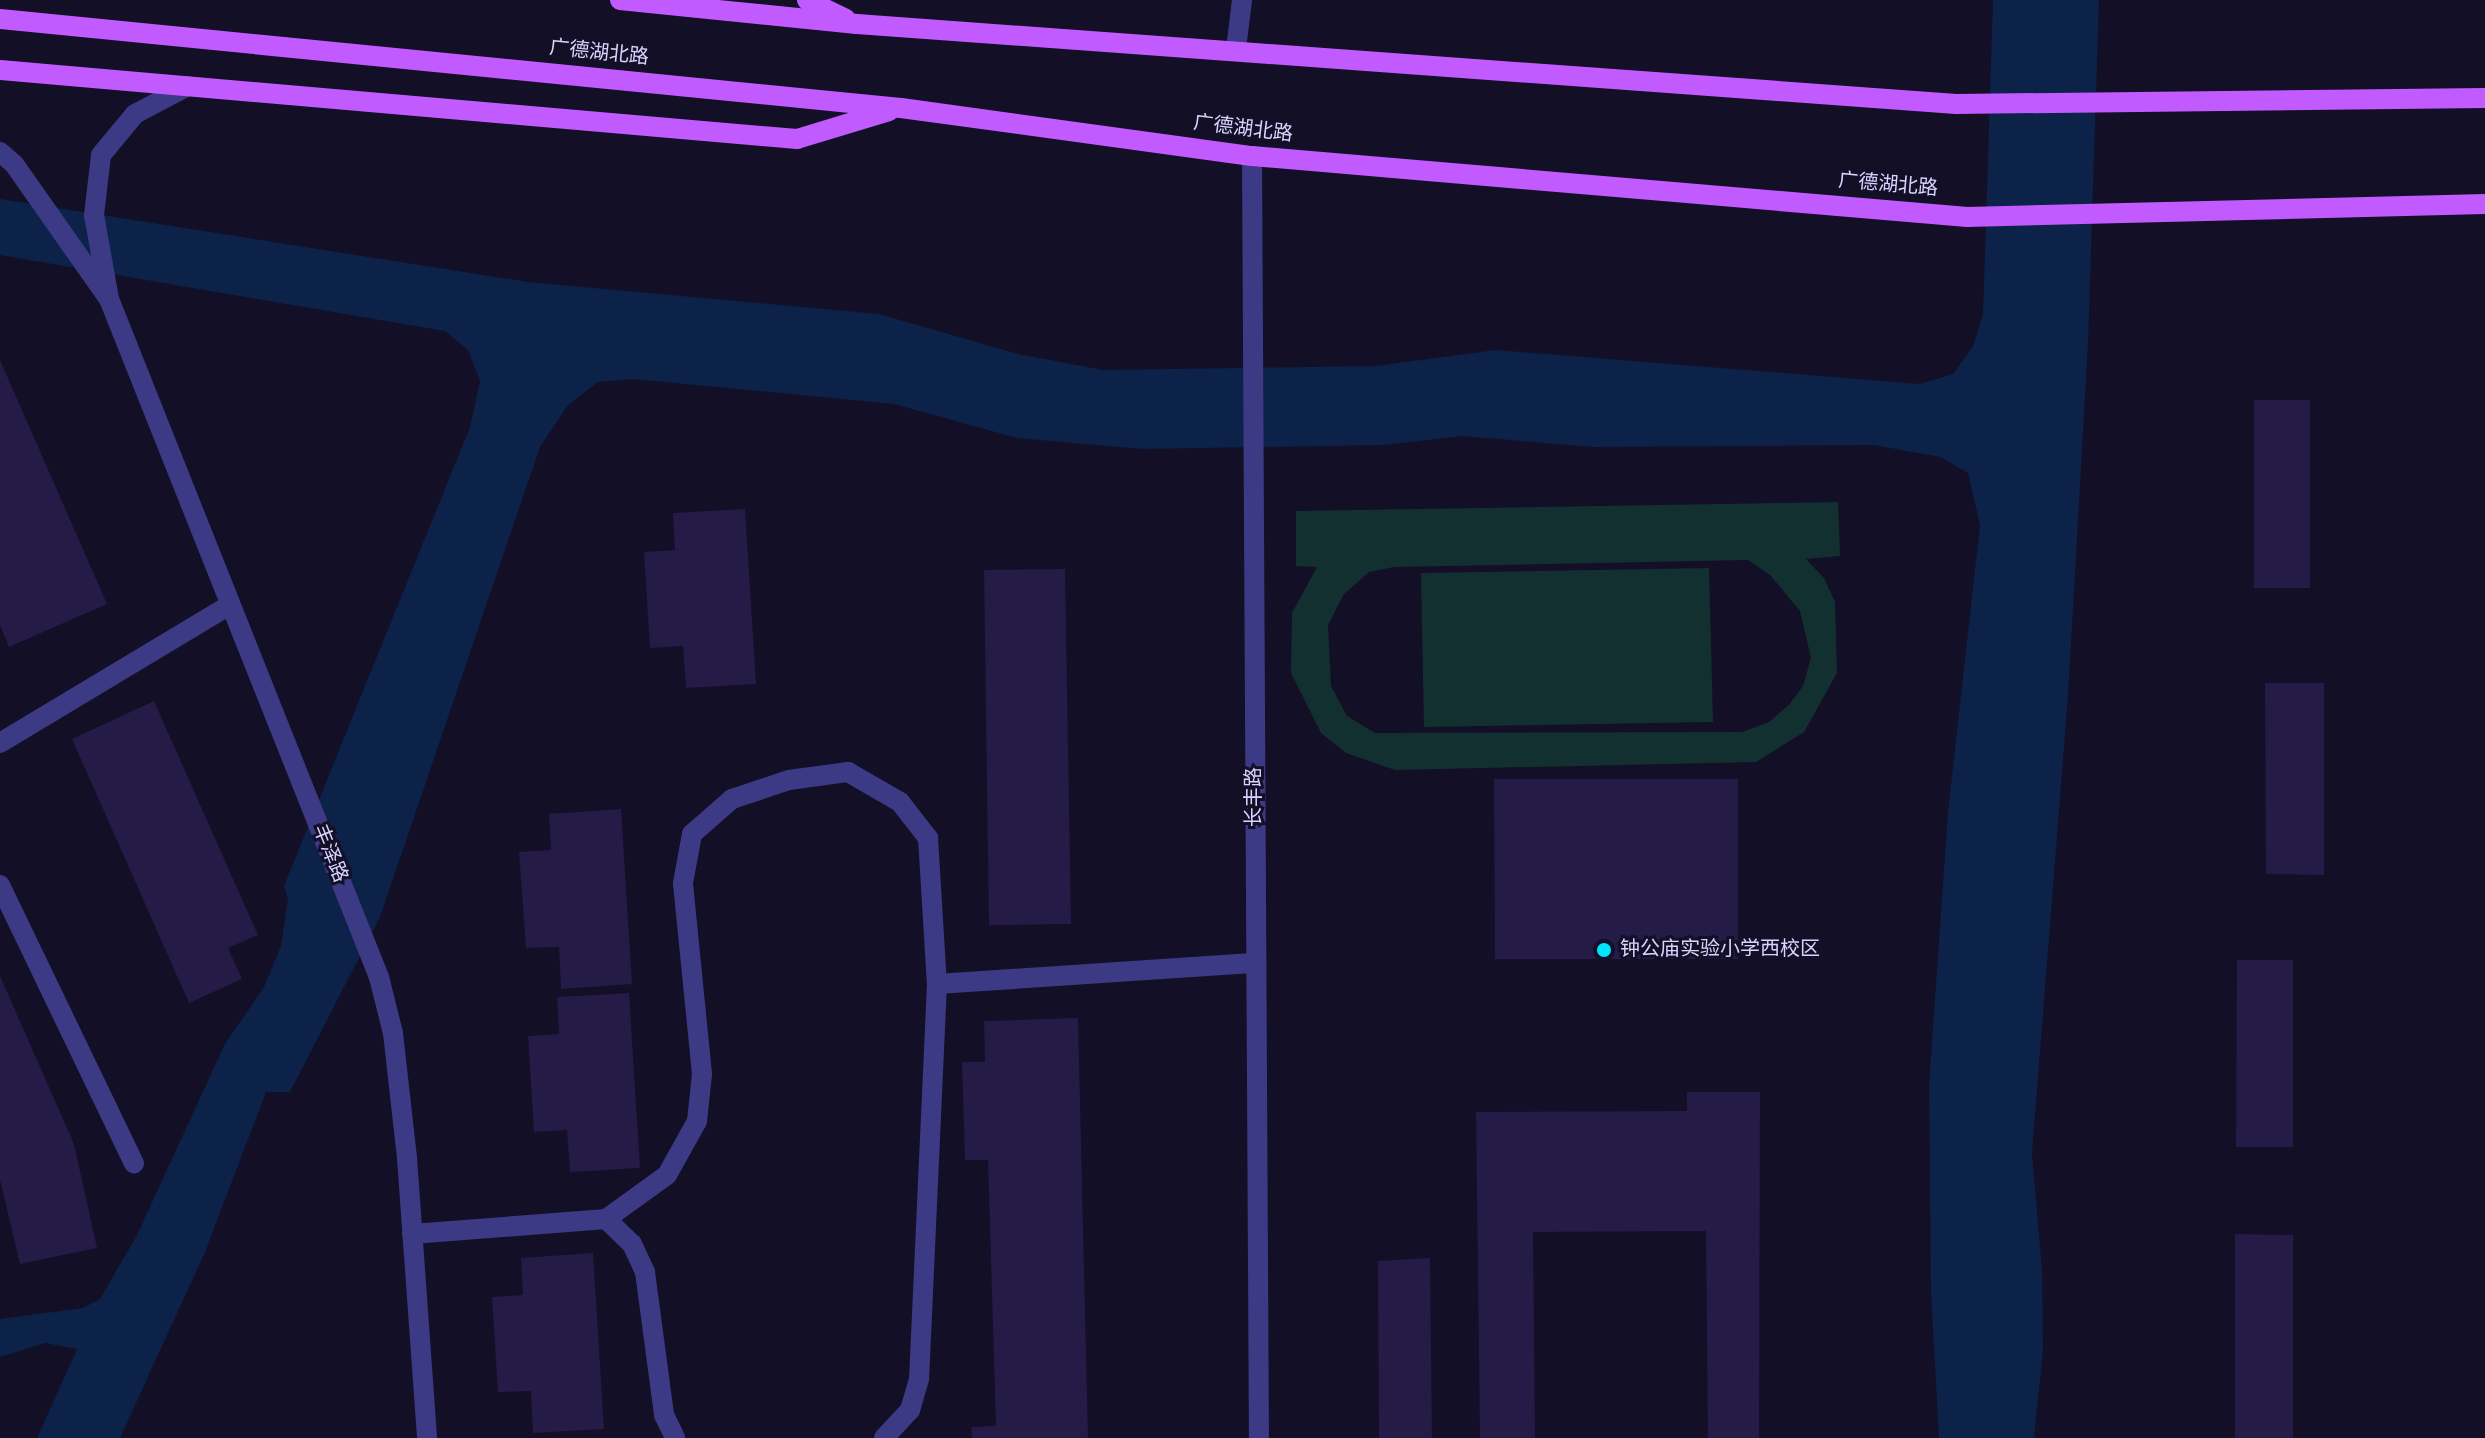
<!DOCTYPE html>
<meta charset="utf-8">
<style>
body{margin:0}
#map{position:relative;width:2485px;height:1438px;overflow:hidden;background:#130f26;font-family:Overpass,"Noto Sans SC",sans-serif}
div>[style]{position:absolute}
.green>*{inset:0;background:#12302f}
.water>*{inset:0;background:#0c2248}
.building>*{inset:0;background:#241b47}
.minor>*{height:20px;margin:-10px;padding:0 10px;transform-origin:10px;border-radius:10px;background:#3d3a85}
.major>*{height:20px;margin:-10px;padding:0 10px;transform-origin:10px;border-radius:10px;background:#c25bff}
.dots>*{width:22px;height:22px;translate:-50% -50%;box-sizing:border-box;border:4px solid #130f26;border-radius:50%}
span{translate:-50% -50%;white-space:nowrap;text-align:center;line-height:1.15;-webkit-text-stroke:6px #130f26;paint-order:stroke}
.street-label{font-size:20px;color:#d9d4ff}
.poi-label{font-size:20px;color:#d9d4ff}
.left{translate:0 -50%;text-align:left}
</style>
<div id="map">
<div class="green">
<i style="clip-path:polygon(evenodd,1838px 502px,1840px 556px,1806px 559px,1824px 578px,1835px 602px,1837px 673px,1804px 732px,1756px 762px,1395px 770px,1346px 753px,1321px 733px,1291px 673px,1292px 613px,1317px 567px,1296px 566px,1296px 511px,1838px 502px,1748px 560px,1770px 575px,1800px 611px,1811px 658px,1803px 686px,1789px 705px,1769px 722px,1742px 732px,1375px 733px,1347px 716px,1331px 686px,1328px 625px,1344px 594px,1369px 572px,1394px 567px,1748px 560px)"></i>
<i style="clip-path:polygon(1709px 568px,1713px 722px,1424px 727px,1421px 573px)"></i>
</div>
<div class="water">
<i style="clip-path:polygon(1993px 0,2099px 0,2088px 344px,2068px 696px,2032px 1153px,2042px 1270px,2043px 1350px,2034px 1438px,1939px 1438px,1931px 1294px,1929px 1085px,1948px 812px,1980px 525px,1968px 473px,1940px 457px,1874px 445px,1593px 447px,1462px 436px,1384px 445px,1142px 449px,1017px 438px,894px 404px,633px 379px,598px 382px,568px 405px,540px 447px,380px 917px,290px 1092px,266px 1092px,205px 1252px,120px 1438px,37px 1438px,77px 1349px,45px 1343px,0 1357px,0 1319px,83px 1308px,100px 1299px,137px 1235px,225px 1044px,264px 987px,281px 946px,288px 899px,284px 886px,470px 427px,480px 381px,468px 350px,445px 331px,0 255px,0 199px,528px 282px,879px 314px,1018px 354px,1103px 370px,1376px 366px,1496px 350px,1920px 384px,1953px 374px,1973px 346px,1983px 315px)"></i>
</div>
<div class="building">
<i style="clip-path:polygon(0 360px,107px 604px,9px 647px,0 625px)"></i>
<i style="clip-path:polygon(2254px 400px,2310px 400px,2310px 588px,2254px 588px)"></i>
<i style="clip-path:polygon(745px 509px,756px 684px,686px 688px,683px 646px,650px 648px,644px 552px,675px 550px,673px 513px)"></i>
<i style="clip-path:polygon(1065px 569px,1071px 924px,989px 925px,984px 570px)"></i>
<i style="clip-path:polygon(2265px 683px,2324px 683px,2324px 875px,2266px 874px)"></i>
<i style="clip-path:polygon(154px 701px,258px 935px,228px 948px,242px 979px,189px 1003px,72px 739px)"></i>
<i style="clip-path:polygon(1494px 779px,1738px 779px,1738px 959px,1495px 959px)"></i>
<i style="clip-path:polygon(621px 809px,632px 984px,561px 989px,559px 947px,526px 948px,519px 852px,551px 850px,549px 814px)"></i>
<i style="clip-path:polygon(2237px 960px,2293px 960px,2293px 1147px,2236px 1147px)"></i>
<i style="clip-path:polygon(0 976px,74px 1144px,97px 1248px,20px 1264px,0 1180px)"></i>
<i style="clip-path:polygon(629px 993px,640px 1168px,570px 1172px,567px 1130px,534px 1132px,528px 1036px,559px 1034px,557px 997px)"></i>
<i style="clip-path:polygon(1078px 1018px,1088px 1438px,972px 1438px,971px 1427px,996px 1426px,988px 1160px,965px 1160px,962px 1062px,985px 1062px,984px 1021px)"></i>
<i style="clip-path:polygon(1687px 1092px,1760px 1092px,1759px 1438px,1708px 1438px,1706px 1231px,1533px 1232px,1535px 1438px,1480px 1438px,1476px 1112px,1687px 1111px)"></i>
<i style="clip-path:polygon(2235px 1234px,2293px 1235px,2293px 1438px,2235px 1438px)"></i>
<i style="clip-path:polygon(593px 1253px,604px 1429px,533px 1433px,531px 1391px,498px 1392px,492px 1297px,523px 1295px,521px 1258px)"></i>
<i style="clip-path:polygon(1430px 1258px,1432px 1438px,1379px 1438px,1378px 1261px)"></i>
</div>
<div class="minor">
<i style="left:1236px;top:49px;width:49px;rotate:-83deg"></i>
<i style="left:0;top:152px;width:18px;rotate:41deg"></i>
<i style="left:14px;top:164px;width:165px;rotate:54.9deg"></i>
<i style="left:109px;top:299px;width:85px;rotate:-100.1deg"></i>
<i style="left:94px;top:215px;width:60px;rotate:-83.3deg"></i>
<i style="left:101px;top:155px;width:53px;rotate:-50.3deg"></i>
<i style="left:135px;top:114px;width:60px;rotate:-27.8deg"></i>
<i style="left:1252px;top:156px;width:1282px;rotate:89.69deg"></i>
<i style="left:109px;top:299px;width:730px;rotate:68.29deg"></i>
<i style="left:379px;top:977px;width:58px;rotate:76deg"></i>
<i style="left:393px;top:1033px;width:126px;rotate:83.6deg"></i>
<i style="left:407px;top:1158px;width:281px;rotate:85.9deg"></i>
<i style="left:0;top:743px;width:266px;rotate:-31deg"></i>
<i style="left:0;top:885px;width:309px;rotate:64.3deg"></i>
<i style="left:937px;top:984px;width:320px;rotate:-3.8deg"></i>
<i style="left:606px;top:1219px;width:75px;rotate:-35.8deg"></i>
<i style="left:667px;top:1175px;width:62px;rotate:-60.9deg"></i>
<i style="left:697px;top:1121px;width:47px;rotate:-83.9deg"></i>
<i style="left:702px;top:1074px;width:192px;rotate:-95.7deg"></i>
<i style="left:683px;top:883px;width:50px;rotate:-79.6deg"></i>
<i style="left:692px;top:834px;width:53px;rotate:-41.2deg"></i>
<i style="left:732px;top:799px;width:60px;rotate:-18.4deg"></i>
<i style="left:789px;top:780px;width:60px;rotate:-7.7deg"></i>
<i style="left:848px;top:772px;width:60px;rotate:30deg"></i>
<i style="left:900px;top:802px;width:46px;rotate:52.1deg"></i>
<i style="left:928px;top:838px;width:146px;rotate:86.5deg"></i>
<i style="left:937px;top:984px;width:395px;rotate:92.6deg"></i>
<i style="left:919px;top:1379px;width:32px;rotate:106deg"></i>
<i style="left:910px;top:1410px;width:38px;rotate:133deg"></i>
<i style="left:412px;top:1234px;width:195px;rotate:-4.4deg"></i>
<i style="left:606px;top:1219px;width:36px;rotate:44deg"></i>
<i style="left:632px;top:1244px;width:31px;rotate:65deg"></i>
<i style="left:645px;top:1272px;width:144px;rotate:82.4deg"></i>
<i style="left:664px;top:1415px;width:25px;rotate:64deg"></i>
</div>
<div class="major">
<i style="left:620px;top:0;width:238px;rotate:5.8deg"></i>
<i style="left:857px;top:24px;width:1102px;rotate:4.16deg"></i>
<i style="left:1956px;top:104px;width:529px;rotate:-0.65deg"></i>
<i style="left:807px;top:0;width:43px;rotate:26deg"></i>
<i style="left:0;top:19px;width:905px;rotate:5.64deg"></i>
<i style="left:901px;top:108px;width:354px;rotate:7.8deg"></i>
<i style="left:1252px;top:156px;width:718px;rotate:4.88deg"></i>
<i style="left:1967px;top:217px;width:518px;rotate:-1.44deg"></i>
<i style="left:0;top:70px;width:800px;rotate:4.95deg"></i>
<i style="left:797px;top:139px;width:96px;rotate:-16.9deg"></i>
</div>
<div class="dots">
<i style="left:1604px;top:950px;background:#00e5ff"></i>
</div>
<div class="street-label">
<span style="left:599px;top:54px;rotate:6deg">广德湖北路</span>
<span style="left:1243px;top:130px;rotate:7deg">广德湖北路</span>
<span style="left:1888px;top:186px;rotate:5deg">广德湖北路</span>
<span style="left:1255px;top:797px;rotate:-90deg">长丰路</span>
<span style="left:329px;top:854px;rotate:68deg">丰泽路</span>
</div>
<div class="poi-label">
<span class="left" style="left:1620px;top:950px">钟公庙实验小学西校区</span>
</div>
</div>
